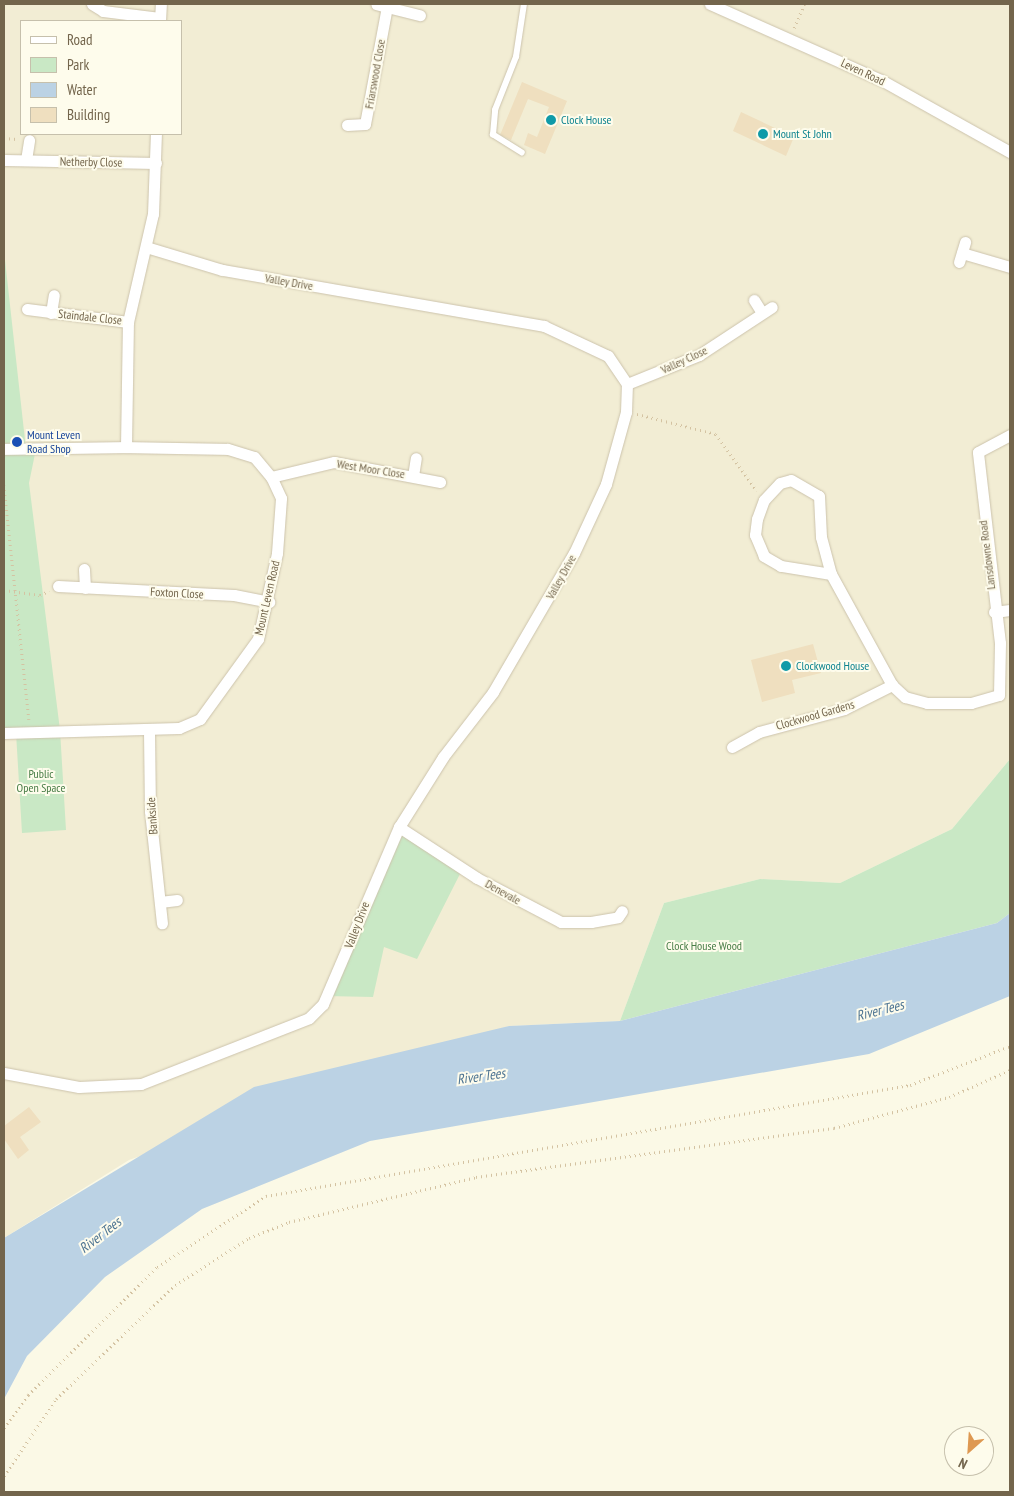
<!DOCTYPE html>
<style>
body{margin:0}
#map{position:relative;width:1014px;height:1496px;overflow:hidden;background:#fbf9e6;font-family:"PT Sans Narrow",sans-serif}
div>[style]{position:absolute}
.residential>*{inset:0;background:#f2edd4}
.green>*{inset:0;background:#c9e8c5}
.water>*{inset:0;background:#bbd2e4}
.building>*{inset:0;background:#efdfbf}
.path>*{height:2.5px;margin-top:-1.25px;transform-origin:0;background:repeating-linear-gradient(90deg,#d4c3a2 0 1px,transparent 0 5px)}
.roads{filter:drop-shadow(0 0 1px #ccc3ac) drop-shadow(0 0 1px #ccc3ac)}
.lane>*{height:5.5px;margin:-2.75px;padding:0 2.75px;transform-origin:2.75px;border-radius:2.75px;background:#fff}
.street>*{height:11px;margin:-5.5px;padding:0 5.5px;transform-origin:5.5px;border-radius:5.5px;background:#fff}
.dots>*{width:14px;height:14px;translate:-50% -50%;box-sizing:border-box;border:2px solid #fefcec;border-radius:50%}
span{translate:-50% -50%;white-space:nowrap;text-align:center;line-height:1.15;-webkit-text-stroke:4px #fefcec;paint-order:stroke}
.street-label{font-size:12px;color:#73654c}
.culture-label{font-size:12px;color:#0d838f}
.left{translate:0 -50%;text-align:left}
.transit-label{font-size:12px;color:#164399}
.park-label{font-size:12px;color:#487d47}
.water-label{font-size:14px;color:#4d7492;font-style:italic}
.frame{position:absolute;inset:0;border:5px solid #73654c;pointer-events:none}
.legend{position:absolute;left:20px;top:20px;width:162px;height:115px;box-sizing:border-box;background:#fefcec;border:1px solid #c6c0ac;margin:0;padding:6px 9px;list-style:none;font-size:15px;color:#73654c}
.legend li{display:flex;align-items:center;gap:10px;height:25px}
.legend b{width:25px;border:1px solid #c6c0ac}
.north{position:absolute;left:944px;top:1426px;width:50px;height:50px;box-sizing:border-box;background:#fefcec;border:1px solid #c6c0ac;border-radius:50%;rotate:206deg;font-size:14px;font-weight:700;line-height:20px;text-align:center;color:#73654c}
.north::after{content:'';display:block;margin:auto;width:18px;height:22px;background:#de9851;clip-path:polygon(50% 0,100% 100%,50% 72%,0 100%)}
</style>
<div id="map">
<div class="residential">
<i style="clip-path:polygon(evenodd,4px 4px,1010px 4px,1010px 759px,952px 829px,840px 883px,760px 879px,664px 903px,620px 1021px,509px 1026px,129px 1160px,4px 1238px,4px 4px,21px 21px,181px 21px,181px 134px,21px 134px,21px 21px)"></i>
</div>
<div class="green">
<i style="clip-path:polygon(4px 251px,26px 449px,36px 449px,29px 483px,60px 730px,66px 830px,22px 833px,16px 733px,4px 734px)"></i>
<i style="clip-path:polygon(1010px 759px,1010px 913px,997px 923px,620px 1021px,664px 903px,760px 879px,840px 883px,952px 829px)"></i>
<i style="clip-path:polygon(399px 827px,463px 868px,417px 959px,384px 947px,373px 997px,326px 996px)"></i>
</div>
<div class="water">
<i style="clip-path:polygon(1010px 913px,1010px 996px,869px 1054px,370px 1141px,202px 1209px,105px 1277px,27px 1356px,4px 1399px,4px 1238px,254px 1087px,509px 1026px,620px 1021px,997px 923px)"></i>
</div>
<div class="building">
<i style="clip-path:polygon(522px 82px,567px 101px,545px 154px,524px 145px,528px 133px,537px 137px,549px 107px,528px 99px,511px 140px,500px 135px)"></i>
<i style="clip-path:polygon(741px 112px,794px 137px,786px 156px,733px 131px)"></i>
<i style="clip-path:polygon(813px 644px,821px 673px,792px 680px,795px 693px,762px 702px,751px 660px)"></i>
<i style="clip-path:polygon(29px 1107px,41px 1122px,20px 1137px,29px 1150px,18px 1159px,4px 1139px,4px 1126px)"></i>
</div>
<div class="path">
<i style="left:794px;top:28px;width:26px;rotate:-67deg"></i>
<i style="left:4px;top:138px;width:13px;rotate:4deg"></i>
<i style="left:637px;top:414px;width:81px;rotate:14.2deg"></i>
<i style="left:716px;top:434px;width:70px;rotate:54.3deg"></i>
<i style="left:4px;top:485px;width:236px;rotate:83.9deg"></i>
<i style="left:4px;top:590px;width:36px;rotate:8deg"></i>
<i style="left:40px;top:595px;width:10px;rotate:-24deg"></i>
<i style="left:4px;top:1428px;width:41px;rotate:-54deg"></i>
<i style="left:28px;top:1395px;width:182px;rotate:-44.8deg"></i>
<i style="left:157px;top:1267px;width:130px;rotate:-33.1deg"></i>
<i style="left:266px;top:1196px;width:653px;rotate:-9.78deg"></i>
<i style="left:910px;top:1085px;width:107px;rotate:-21.3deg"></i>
<i style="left:4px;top:1476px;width:93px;rotate:-56deg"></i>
<i style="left:56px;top:1399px;width:165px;rotate:-43.8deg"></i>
<i style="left:175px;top:1285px;width:88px;rotate:-32.4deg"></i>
<i style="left:249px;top:1238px;width:43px;rotate:-21.8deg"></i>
<i style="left:289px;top:1222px;width:192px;rotate:-13.5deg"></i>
<i style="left:476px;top:1177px;width:361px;rotate:-7.8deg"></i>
<i style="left:834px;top:1128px;width:119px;rotate:-15.1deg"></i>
<i style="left:949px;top:1097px;width:67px;rotate:-23.9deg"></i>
</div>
<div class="roads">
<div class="lane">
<i style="left:522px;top:153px;width:34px;rotate:-148deg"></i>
<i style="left:493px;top:135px;width:25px;rotate:-85deg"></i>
<i style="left:495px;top:110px;width:57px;rotate:-68.4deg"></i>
<i style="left:516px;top:57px;width:54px;rotate:-81.4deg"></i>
</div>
<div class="street">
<i style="left:92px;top:4px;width:13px;rotate:32deg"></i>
<i style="left:103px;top:11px;width:57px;rotate:7deg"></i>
<i style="left:710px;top:4px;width:187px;rotate:24deg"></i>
<i style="left:881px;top:80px;width:148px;rotate:29.2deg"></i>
<i style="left:387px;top:7px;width:34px;rotate:14deg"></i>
<i style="left:160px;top:21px;width:17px;rotate:-87deg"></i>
<i style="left:347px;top:125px;width:18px;rotate:-3deg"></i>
<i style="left:365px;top:124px;width:119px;rotate:-79.4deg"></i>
<i style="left:387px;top:7px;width:11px;rotate:-165deg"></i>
<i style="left:5px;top:160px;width:151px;rotate:1.1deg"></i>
<i style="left:26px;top:160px;width:20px;rotate:-81deg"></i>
<i style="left:962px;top:253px;width:50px;rotate:16.3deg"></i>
<i style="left:959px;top:262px;width:21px;rotate:-73deg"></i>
<i style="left:754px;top:300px;width:15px;rotate:58deg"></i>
<i style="left:27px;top:309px;width:102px;rotate:7.3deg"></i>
<i style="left:51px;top:313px;width:18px;rotate:-81deg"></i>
<i style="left:627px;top:384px;width:78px;rotate:-21.9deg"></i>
<i style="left:699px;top:355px;width:87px;rotate:-33.3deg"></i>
<i style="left:4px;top:449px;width:122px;rotate:-0.9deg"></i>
<i style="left:126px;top:447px;width:125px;rotate:-89.1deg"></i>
<i style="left:128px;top:322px;width:111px;rotate:-77deg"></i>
<i style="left:153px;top:214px;width:80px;rotate:-87.9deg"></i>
<i style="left:413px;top:476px;width:18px;rotate:-81deg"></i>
<i style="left:271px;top:477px;width:65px;rotate:-13.4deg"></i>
<i style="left:334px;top:462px;width:108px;rotate:10.7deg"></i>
<i style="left:84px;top:569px;width:19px;rotate:87deg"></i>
<i style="left:831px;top:574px;width:51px;rotate:-170.9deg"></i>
<i style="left:781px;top:566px;width:20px;rotate:-150deg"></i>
<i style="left:764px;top:556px;width:23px;rotate:-113deg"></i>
<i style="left:755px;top:535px;width:16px;rotate:-83deg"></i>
<i style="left:757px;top:519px;width:20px;rotate:-70deg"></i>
<i style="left:764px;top:500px;width:23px;rotate:-47deg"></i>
<i style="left:780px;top:483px;width:11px;rotate:-15deg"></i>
<i style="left:791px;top:480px;width:32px;rotate:30deg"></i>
<i style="left:819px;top:496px;width:41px;rotate:87.2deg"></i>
<i style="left:821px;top:537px;width:38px;rotate:75deg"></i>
<i style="left:831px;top:574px;width:127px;rotate:61.2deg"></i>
<i style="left:892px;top:685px;width:18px;rotate:43deg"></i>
<i style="left:905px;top:697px;width:23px;rotate:15deg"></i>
<i style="left:927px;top:703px;width:44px"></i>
<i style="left:971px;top:703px;width:29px;rotate:-16deg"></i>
<i style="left:999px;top:695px;width:52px;rotate:-88.9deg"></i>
<i style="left:1000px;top:643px;width:192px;rotate:-96.6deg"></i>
<i style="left:978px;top:452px;width:36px;rotate:-28deg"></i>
<i style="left:58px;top:586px;width:176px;rotate:2.9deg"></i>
<i style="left:234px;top:595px;width:36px;rotate:11deg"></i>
<i style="left:994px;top:612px;width:16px;rotate:-7deg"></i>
<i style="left:149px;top:731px;width:80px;rotate:89.3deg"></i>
<i style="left:150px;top:811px;width:113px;rotate:83.9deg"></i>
<i style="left:4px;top:733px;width:175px;rotate:-1.6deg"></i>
<i style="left:179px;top:728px;width:23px;rotate:-23deg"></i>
<i style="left:200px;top:719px;width:99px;rotate:-54.1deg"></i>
<i style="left:258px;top:639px;width:88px;rotate:-77.5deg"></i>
<i style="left:277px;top:553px;width:55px;rotate:-85.8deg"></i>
<i style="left:281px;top:498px;width:23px;rotate:-115deg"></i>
<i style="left:271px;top:477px;width:26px;rotate:-130deg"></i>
<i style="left:254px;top:457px;width:28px;rotate:-163deg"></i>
<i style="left:227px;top:449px;width:101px;rotate:-178.9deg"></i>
<i style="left:732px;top:747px;width:31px;rotate:-29deg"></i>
<i style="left:759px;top:732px;width:88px;rotate:-15.1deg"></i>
<i style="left:844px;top:709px;width:54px;rotate:-26.6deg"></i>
<i style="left:399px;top:827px;width:93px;rotate:33.2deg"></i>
<i style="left:477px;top:878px;width:95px;rotate:27.6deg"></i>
<i style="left:561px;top:922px;width:30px"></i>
<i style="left:591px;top:922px;width:27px;rotate:-10deg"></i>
<i style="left:618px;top:917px;width:7px;rotate:-56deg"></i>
<i style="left:160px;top:902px;width:17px;rotate:-7deg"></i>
<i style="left:4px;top:1073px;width:76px;rotate:10.6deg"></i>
<i style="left:79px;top:1087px;width:62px;rotate:-2.8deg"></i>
<i style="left:141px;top:1084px;width:180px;rotate:-21.4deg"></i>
<i style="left:309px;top:1018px;width:20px;rotate:-45deg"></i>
<i style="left:323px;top:1004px;width:193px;rotate:-66.8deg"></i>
<i style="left:399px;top:827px;width:83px;rotate:-57.8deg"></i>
<i style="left:443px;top:757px;width:82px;rotate:-52.4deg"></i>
<i style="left:493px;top:692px;width:161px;rotate:-59.8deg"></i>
<i style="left:574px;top:553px;width:76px;rotate:-65.1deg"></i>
<i style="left:606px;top:484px;width:75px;rotate:-74.5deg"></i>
<i style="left:626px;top:412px;width:28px;rotate:-88deg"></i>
<i style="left:627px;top:384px;width:34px;rotate:-124deg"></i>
<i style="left:608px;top:356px;width:71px;rotate:-154.9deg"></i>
<i style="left:544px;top:326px;width:327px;rotate:-170.1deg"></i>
<i style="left:222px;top:270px;width:79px;rotate:-163.2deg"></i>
</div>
</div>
<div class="dots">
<i style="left:551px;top:120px;background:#0f9aa8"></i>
<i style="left:763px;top:134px;background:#0f9aa8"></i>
<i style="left:17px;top:442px;background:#1a4fb4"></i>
<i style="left:786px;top:666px;background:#0f9aa8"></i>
</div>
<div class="street-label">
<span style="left:863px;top:72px;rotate:25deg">Leven Road</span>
<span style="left:375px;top:74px;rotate:-80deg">Friarswood Close</span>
<span style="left:91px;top:162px;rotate:1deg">Netherby Close</span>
<span style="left:289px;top:282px;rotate:10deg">Valley Drive</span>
<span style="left:90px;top:317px;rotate:6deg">Staindale Close</span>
<span style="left:684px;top:360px;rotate:-25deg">Valley Close</span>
<span style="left:371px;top:469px;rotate:9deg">West Moor Close</span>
<span style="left:987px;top:555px;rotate:-97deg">Lansdowne Road</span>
<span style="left:561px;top:577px;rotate:-61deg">Valley Drive</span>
<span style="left:177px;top:593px;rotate:3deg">Foxton Close</span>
<span style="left:267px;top:598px;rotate:-77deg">Mount Leven Road</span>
<span style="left:815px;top:715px;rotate:-16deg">Clockwood Gardens</span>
<span style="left:152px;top:816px;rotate:-94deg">Bankside</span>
<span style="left:503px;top:892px;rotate:29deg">Denevale</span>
<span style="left:357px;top:925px;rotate:-69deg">Valley Drive</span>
</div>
<div class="culture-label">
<span class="left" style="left:561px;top:120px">Clock House</span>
<span class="left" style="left:773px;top:134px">Mount St John</span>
<span class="left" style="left:796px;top:666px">Clockwood House</span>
</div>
<div class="transit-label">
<span class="left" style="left:27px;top:442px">Mount Leven<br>Road Shop</span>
</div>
<div class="park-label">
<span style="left:41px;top:781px">Public<br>Open Space</span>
<span style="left:704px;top:946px">Clock House Wood</span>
</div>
<div class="water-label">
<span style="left:880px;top:1010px;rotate:-14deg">River Tees</span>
<span style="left:481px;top:1076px;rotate:-8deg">River Tees</span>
<span style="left:100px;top:1235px;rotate:-38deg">River Tees</span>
</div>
<div class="frame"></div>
<ul class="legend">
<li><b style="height:6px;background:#fff"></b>Road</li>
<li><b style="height:14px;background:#c9e8c5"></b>Park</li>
<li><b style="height:14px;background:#bbd2e4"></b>Water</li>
<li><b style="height:14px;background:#efdfbf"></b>Building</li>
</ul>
<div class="north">N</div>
</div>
